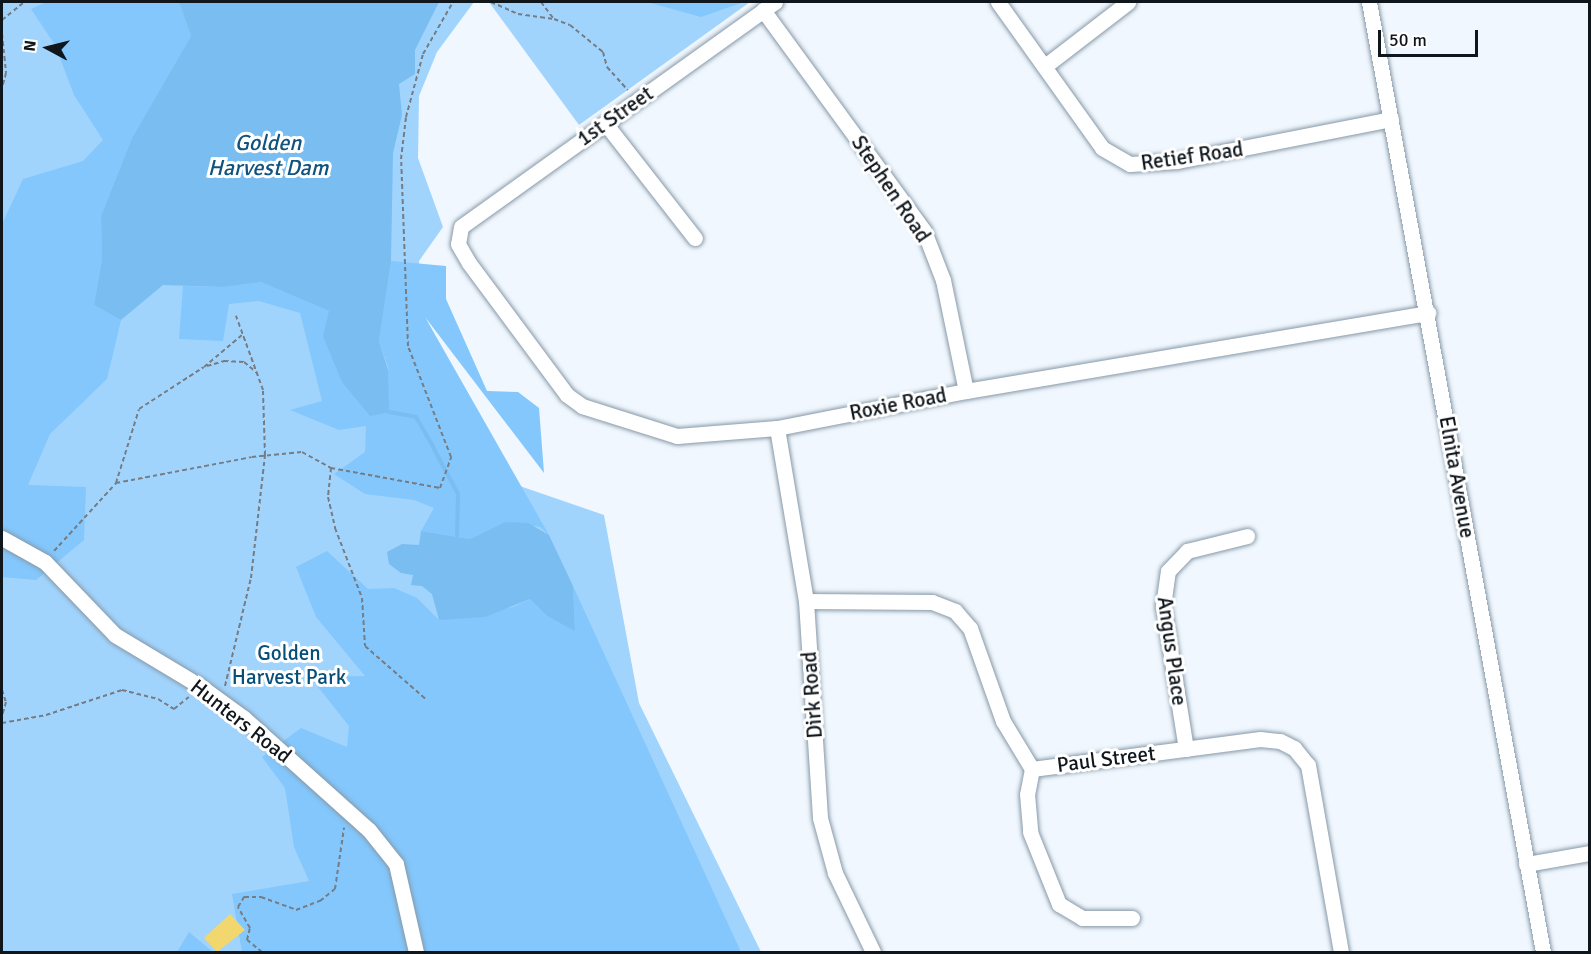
<!DOCTYPE html>
<style>
body{margin:0}
#map{position:relative;width:1591px;height:954px;overflow:hidden;background:#f0f7fe;font-family:Signika,sans-serif}
div>[style]{position:absolute}
.green>*{inset:0;background:#a1d4fd}
.forest>*{inset:0;background:#83c7fc}
.water>*{inset:0;background:#79bdf1}
.stream>*{height:4px;margin:-2px;padding:0 2px;transform-origin:2px;border-radius:2px;background:#79bdf1}
.building>*{inset:0;background:#f2d66e}
.path>*{height:2px;margin-top:-1px;transform-origin:0;background:repeating-linear-gradient(90deg,#757c83 0 4.5px,transparent 0 7.5px)}
.roads{filter:drop-shadow(0 0 2px #8799a8) drop-shadow(0 0 2px #8799a8)}
.street>*{height:15px;margin:-7.5px;padding:0 7.5px;transform-origin:7.5px;border-radius:7.5px;background:#fff}
span{translate:-50% -50%;white-space:nowrap;text-align:center;line-height:1.15;-webkit-text-stroke:6px #fff;paint-order:stroke}
.street-label{font-size:21px;color:#0f161c}
.park-label{font-size:21px;color:#074e79}
.water-label{font-size:22px;color:#0f537e;font-style:italic}
.frame{position:absolute;inset:0;border:3px solid #0f161c;pointer-events:none}
.north{position:absolute;left:18px;top:18px;width:60px;height:60px;-webkit-text-stroke:4px #fff;paint-order:stroke;rotate:277deg;font-size:16px;font-weight:700;line-height:24px;text-align:center;color:#0f161c}
.north::after{content:'';display:block;margin:auto;width:21px;height:27px;background:#0f161c;clip-path:polygon(50% 0,100% 100%,50% 72%,0 100%)}
.scale{position:absolute;left:1378px;top:30px;width:100px;height:27px;box-sizing:border-box;border:3px solid #0f161c;border-top:0;padding-left:8px;font-size:18px;line-height:21px;white-space:nowrap;color:#0f161c;-webkit-text-stroke:4px #fff;paint-order:stroke}
</style>
<div id="map">
<div class="green">
<i style="clip-path:polygon(2px 2px,474px 2px,437px 52px,419px 96px,418px 158px,443px 227px,419px 261px,422px 311px,511px 483px,604px 515px,639px 703px,761px 952px,2px 952px)"></i>
<i style="clip-path:polygon(489px 2px,750px 2px,579px 125px)"></i>
</div>
<div class="forest">
<i style="clip-path:polygon(46px 2px,179px 2px,191px 36px,132px 138px,101px 216px,102px 259px,94px 305px,121px 320px,107px 379px,50px 434px,28px 485px,86px 487px,84px 540px,36px 580px,2px 577px,2px 224px,23px 179px,83px 161px,103px 140px,74px 95px,55px 45px,31px 9px)"></i>
<i style="clip-path:polygon(647px 2px,744px 2px,701px 17px)"></i>
<i style="clip-path:polygon(391px 261px,446px 266px,446px 299px,487px 391px,518px 392px,539px 408px,544px 473px,425px 317px,549px 535px,540px 527px,505px 522px,470px 539px,421px 531px,434px 508px,414px 500px,365px 494px,334px 474px,365px 452px,366px 426px,339px 430px,290px 410px,322px 401px,300px 313px,259px 301px,229px 304px,223px 341px,179px 339px,183px 286px,224px 287px,261px 282px,329px 311px,389px 370px,379px 341px)"></i>
<i style="clip-path:polygon(327px 551px,368px 589px,394px 588px,417px 598px,439px 620px,513px 607px,530px 599px,547px 616px,575px 630px,573px 586px,741px 952px,242px 952px,232px 894px,309px 881px,294px 847px,285px 788px,262px 757px,301px 728px,347px 747px,349px 726px,310px 677px,365px 676px,316px 617px,296px 567px)"></i>
<i style="clip-path:polygon(189px 932px,213px 952px,177px 952px)"></i>
</div>
<div class="water">
<i style="clip-path:polygon(179px 2px,439px 2px,415px 50px,415px 74px,399px 84px,402px 115px,393px 153px,391px 261px,379px 341px,388px 370px,389px 412px,370px 416px,342px 382px,323px 336px,329px 311px,261px 282px,224px 287px,163px 285px,121px 320px,94px 305px,102px 259px,101px 216px,132px 138px,191px 36px)"></i>
<i style="clip-path:polygon(505px 522px,528px 523px,549px 535px,573px 586px,575px 631px,547px 616px,530px 599px,485px 617px,439px 620px,432px 594px,422px 586px,411px 585px,413px 575px,401px 573px,389px 564px,387px 552px,402px 544px,419px 545px,421px 531px,470px 539px)"></i>
</div>
<div class="stream">
<i style="left:389px;top:412px;width:27px;rotate:10deg"></i>
<i style="left:416px;top:417px;width:34px;rotate:60deg"></i>
<i style="left:433px;top:447px;width:53px;rotate:62deg"></i>
<i style="left:458px;top:494px;width:41px;rotate:91.4deg"></i>
</div>
<div class="building">
<i style="clip-path:polygon(230px 914px,245px 930px,217px 952px,204px 938px)"></i>
</div>
<div class="path">
<i style="left:491px;top:2px;width:30px;rotate:24deg"></i>
<i style="left:518px;top:14px;width:36px;rotate:8deg"></i>
<i style="left:541px;top:2px;width:21px;rotate:53deg"></i>
<i style="left:554px;top:19px;width:17px;rotate:21deg"></i>
<i style="left:570px;top:25px;width:43px;rotate:39.3deg"></i>
<i style="left:603px;top:52px;width:16px;rotate:75deg"></i>
<i style="left:607px;top:67px;width:31px;rotate:48deg"></i>
<i style="left:2px;top:20px;width:28px;rotate:-39deg"></i>
<i style="left:2px;top:34px;width:39px;rotate:84deg"></i>
<i style="left:6px;top:73px;width:16px;rotate:105deg"></i>
<i style="left:207px;top:366px;width:18px;rotate:-16deg"></i>
<i style="left:224px;top:361px;width:20px;rotate:3deg"></i>
<i style="left:244px;top:362px;width:17px;rotate:40deg"></i>
<i style="left:331px;top:468px;width:29px;rotate:96deg"></i>
<i style="left:328px;top:497px;width:32px;rotate:77deg"></i>
<i style="left:335px;top:528px;width:75px;rotate:68.9deg"></i>
<i style="left:362px;top:598px;width:48px;rotate:86.4deg"></i>
<i style="left:365px;top:646px;width:82px;rotate:41.1deg"></i>
<i style="left:116px;top:483px;width:77px;rotate:-72.7deg"></i>
<i style="left:139px;top:409px;width:77px;rotate:-32.9deg"></i>
<i style="left:204px;top:367px;width:50px;rotate:-40.1deg"></i>
<i style="left:54px;top:551px;width:92px;rotate:-47.6deg"></i>
<i style="left:116px;top:483px;width:138px;rotate:-10.8deg"></i>
<i style="left:252px;top:457px;width:50px;rotate:-5.7deg"></i>
<i style="left:302px;top:452px;width:33px;rotate:29deg"></i>
<i style="left:331px;top:468px;width:111px;rotate:10.4deg"></i>
<i style="left:440px;top:488px;width:33px;rotate:-70deg"></i>
<i style="left:451px;top:457px;width:119px;rotate:-111.2deg"></i>
<i style="left:408px;top:346px;width:187px;rotate:-92.1deg"></i>
<i style="left:401px;top:159px;width:42px;rotate:-83.2deg"></i>
<i style="left:406px;top:117px;width:65px;rotate:-74.9deg"></i>
<i style="left:423px;top:54px;width:60px;rotate:-60deg"></i>
<i style="left:225px;top:686px;width:111px;rotate:-76.5deg"></i>
<i style="left:251px;top:578px;width:124px;rotate:-83.5deg"></i>
<i style="left:265px;top:455px;width:65px;rotate:-91.8deg"></i>
<i style="left:263px;top:390px;width:79px;rotate:-110deg"></i>
<i style="left:2px;top:690px;width:13px;rotate:72deg"></i>
<i style="left:6px;top:702px;width:15px;rotate:106deg"></i>
<i style="left:2px;top:723px;width:45px;rotate:-10.3deg"></i>
<i style="left:46px;top:715px;width:80px;rotate:-18.2deg"></i>
<i style="left:122px;top:690px;width:37px;rotate:14deg"></i>
<i style="left:158px;top:699px;width:19px;rotate:32deg"></i>
<i style="left:174px;top:709px;width:19px;rotate:-39deg"></i>
<i style="left:262px;top:952px;width:19px;rotate:-141deg"></i>
<i style="left:247px;top:940px;width:12px;rotate:-76deg"></i>
<i style="left:250px;top:928px;width:24px;rotate:-120deg"></i>
<i style="left:238px;top:907px;width:12px;rotate:-59deg"></i>
<i style="left:244px;top:897px;width:17px"></i>
<i style="left:261px;top:897px;width:37px;rotate:20deg"></i>
<i style="left:296px;top:910px;width:26px;rotate:-21deg"></i>
<i style="left:320px;top:901px;width:19px;rotate:-39deg"></i>
<i style="left:335px;top:889px;width:62px;rotate:-81.6deg"></i>
</div>
<div class="roads">
<div class="street">
<i style="left:775px;top:2px;width:386px;rotate:144.4deg"></i>
<i style="left:461px;top:227px;width:17px;rotate:100deg"></i>
<i style="left:458px;top:244px;width:22px;rotate:60deg"></i>
<i style="left:469px;top:263px;width:164px;rotate:53.4deg"></i>
<i style="left:567px;top:395px;width:19px;rotate:36deg"></i>
<i style="left:582px;top:406px;width:100px;rotate:17.5deg"></i>
<i style="left:677px;top:436px;width:100px;rotate:-4.6deg"></i>
<i style="left:777px;top:428px;width:193px;rotate:-11.1deg"></i>
<i style="left:966px;top:391px;width:469px;rotate:-9.6deg"></i>
<i style="left:998px;top:2px;width:179px;rotate:54.5deg"></i>
<i style="left:1102px;top:148px;width:32px;rotate:30deg"></i>
<i style="left:1130px;top:164px;width:47px;rotate:-3.7deg"></i>
<i style="left:1177px;top:161px;width:218px;rotate:-11.1deg"></i>
<i style="left:1369px;top:2px;width:966px;rotate:79.62deg"></i>
<i style="left:763px;top:10px;width:273px;rotate:53.9deg"></i>
<i style="left:924px;top:231px;width:53px;rotate:68.8deg"></i>
<i style="left:943px;top:280px;width:113px;rotate:78.3deg"></i>
<i style="left:1045px;top:66px;width:105px;rotate:-37.6deg"></i>
<i style="left:605px;top:123px;width:146px;rotate:52deg"></i>
<i style="left:777px;top:428px;width:175px;rotate:80.5deg"></i>
<i style="left:806px;top:601px;width:217px;rotate:86.3deg"></i>
<i style="left:820px;top:818px;width:57px;rotate:74.7deg"></i>
<i style="left:835px;top:873px;width:88px;rotate:64.3deg"></i>
<i style="left:2px;top:538px;width:49px;rotate:29.2deg"></i>
<i style="left:45px;top:562px;width:101px;rotate:46.2deg"></i>
<i style="left:115px;top:635px;width:99px;rotate:31deg"></i>
<i style="left:200px;top:686px;width:54px;rotate:36deg"></i>
<i style="left:244px;top:718px;width:168px;rotate:41.9deg"></i>
<i style="left:369px;top:830px;width:43px;rotate:51.5deg"></i>
<i style="left:396px;top:864px;width:90px;rotate:77.2deg"></i>
<i style="left:806px;top:601px;width:126px;rotate:0.5deg"></i>
<i style="left:932px;top:602px;width:25px;rotate:21deg"></i>
<i style="left:955px;top:611px;width:23px;rotate:49deg"></i>
<i style="left:970px;top:628px;width:99px;rotate:70.5deg"></i>
<i style="left:1003px;top:721px;width:56px;rotate:58.9deg"></i>
<i style="left:1032px;top:769px;width:230px;rotate:-7.5deg"></i>
<i style="left:1260px;top:739px;width:20px;rotate:6deg"></i>
<i style="left:1280px;top:741px;width:16px;rotate:27deg"></i>
<i style="left:1294px;top:748px;width:22px;rotate:51deg"></i>
<i style="left:1308px;top:765px;width:190px;rotate:80deg"></i>
<i style="left:1186px;top:749px;width:145px;rotate:-99.1deg"></i>
<i style="left:1163px;top:606px;width:35px;rotate:-82deg"></i>
<i style="left:1168px;top:571px;width:28px;rotate:-46deg"></i>
<i style="left:1187px;top:551px;width:62px;rotate:-14deg"></i>
<i style="left:1032px;top:769px;width:25px;rotate:101deg"></i>
<i style="left:1027px;top:794px;width:38px;rotate:85deg"></i>
<i style="left:1030px;top:832px;width:78px;rotate:68.1deg"></i>
<i style="left:1059px;top:904px;width:27px;rotate:31deg"></i>
<i style="left:1082px;top:918px;width:50px"></i>
<i style="left:1526px;top:864px;width:65px;rotate:-9.8deg"></i>
</div>
</div>
<div class="street-label">
<span style="left:615px;top:116px;rotate:-35deg">1st Street</span>
<span style="left:1192px;top:156px;rotate:-8deg">Retief Road</span>
<span style="left:891px;top:189px;rotate:56deg">Stephen Road</span>
<span style="left:898px;top:404px;rotate:-11deg">Roxie Road</span>
<span style="left:1457px;top:477px;rotate:80deg">Elnita Avenue</span>
<span style="left:1172px;top:651px;rotate:82deg">Angus Place</span>
<span style="left:812px;top:695px;rotate:-94deg">Dirk Road</span>
<span style="left:241px;top:721px;rotate:38deg">Hunters Road</span>
<span style="left:1106px;top:759px;rotate:-7deg">Paul Street</span>
</div>
<div class="park-label">
<span style="left:289px;top:665px">Golden<br>Harvest Park</span>
</div>
<div class="water-label">
<span style="left:268px;top:155px">Golden<br>Harvest Dam</span>
</div>
<div class="frame"></div>
<div class="north">N</div>
<div class="scale">50 m</div>
</div>
